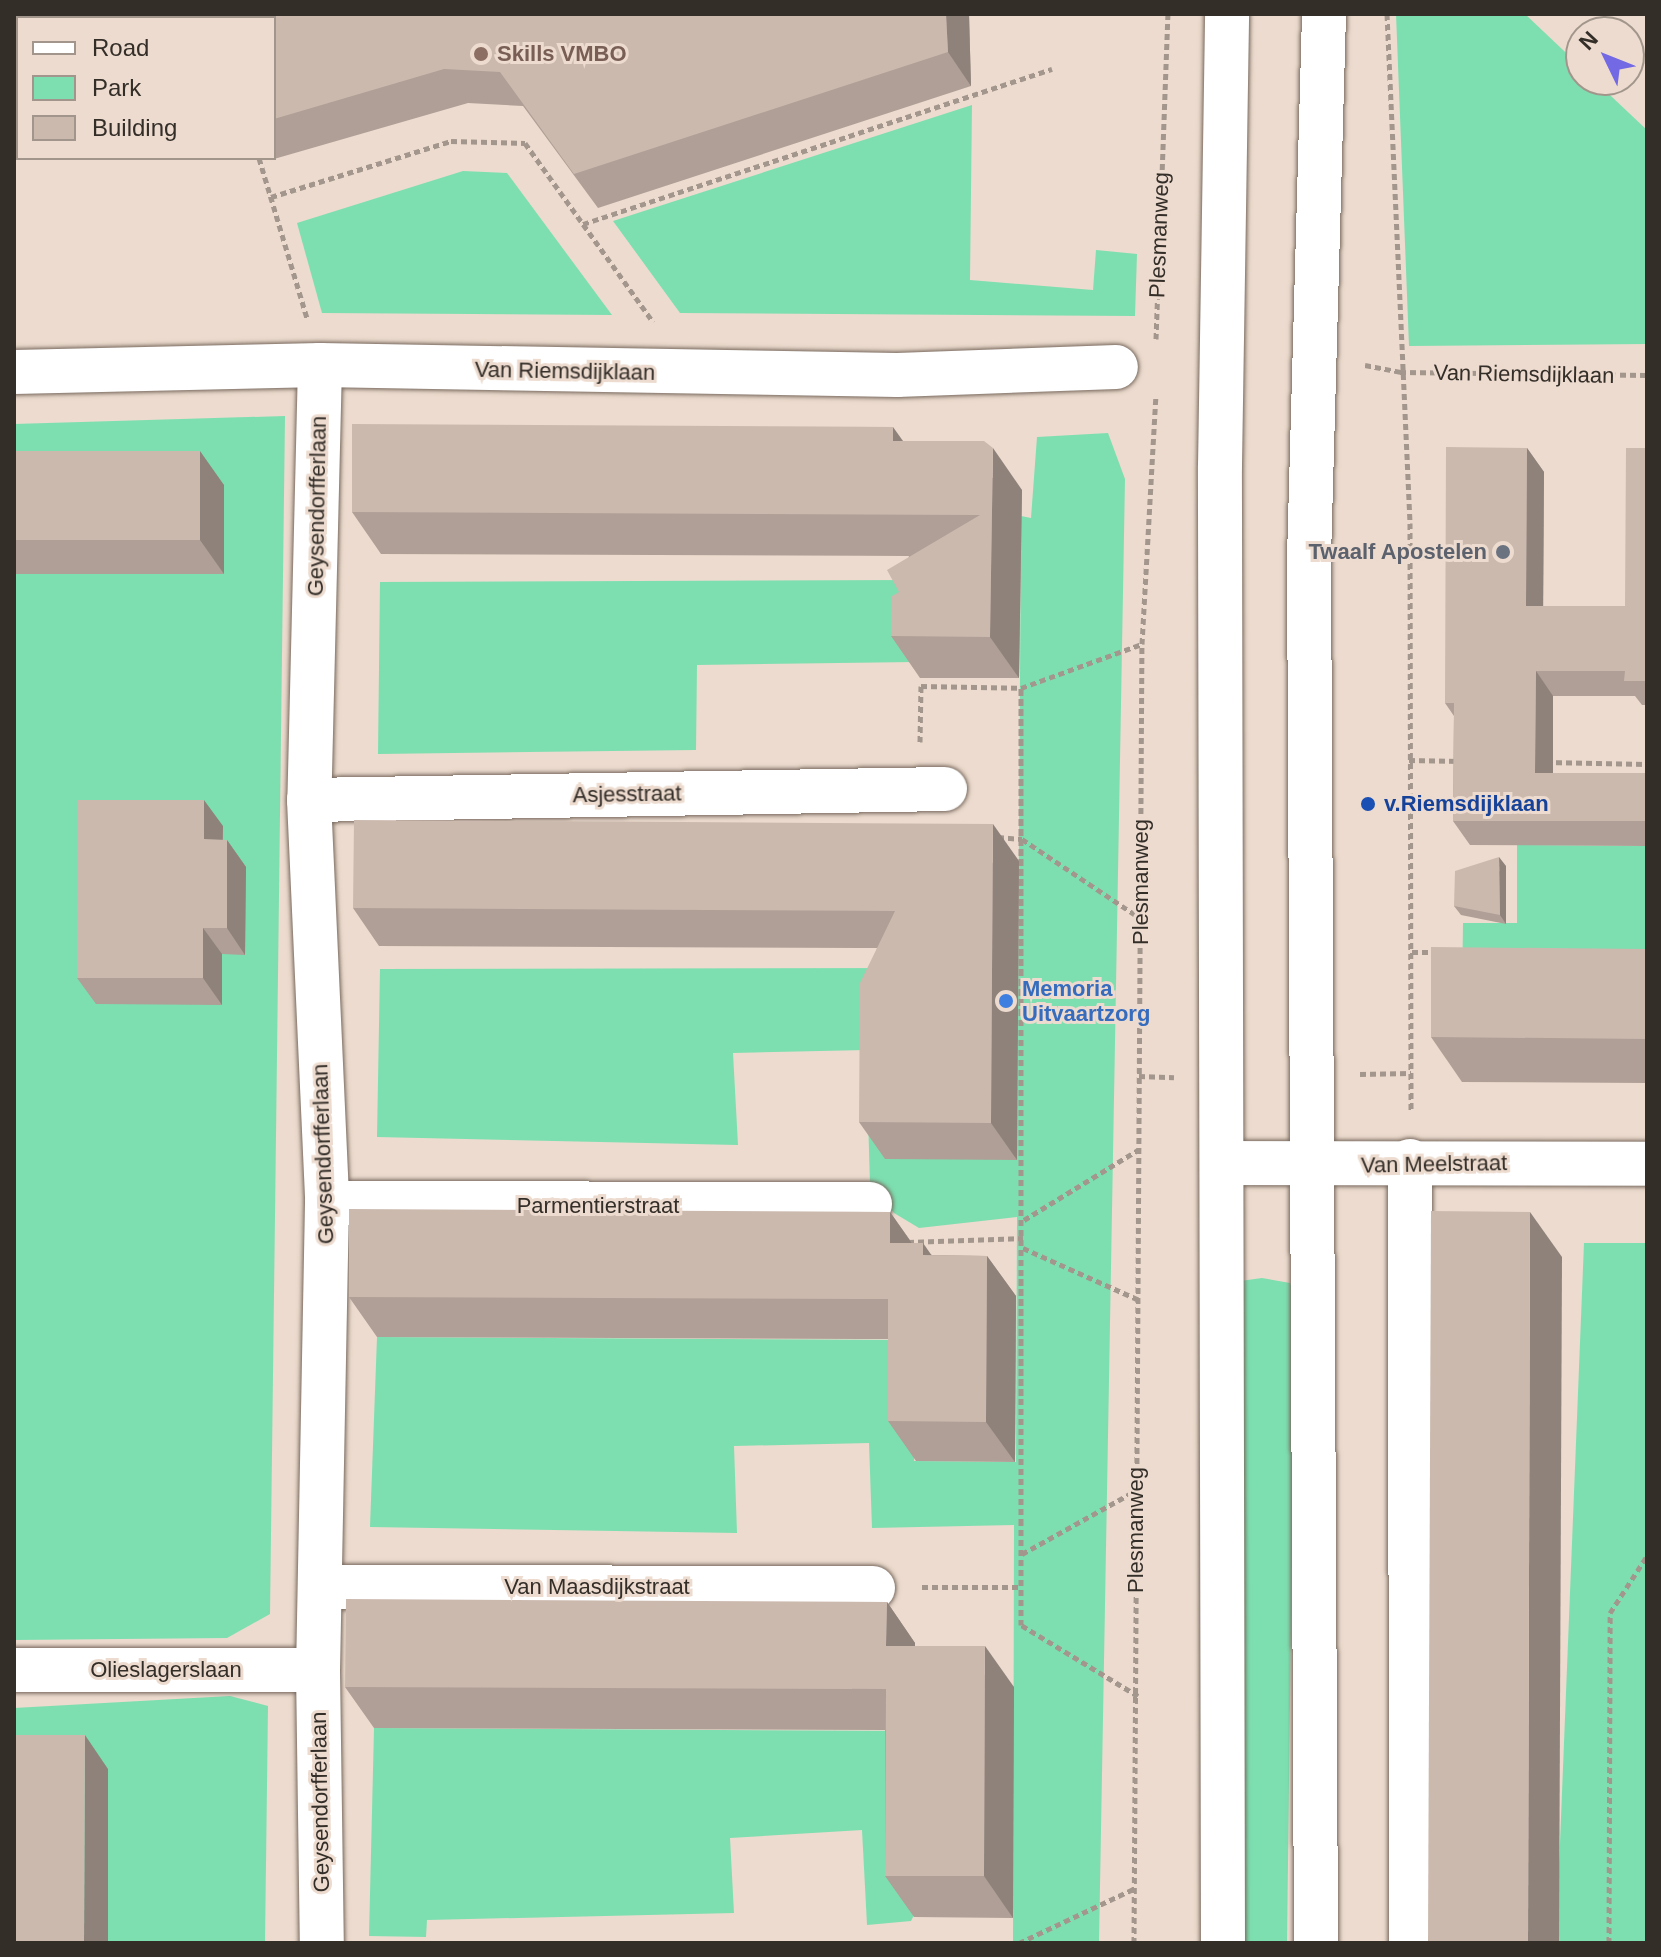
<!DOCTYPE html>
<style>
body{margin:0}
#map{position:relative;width:1661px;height:1957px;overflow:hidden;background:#ecdbce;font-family:Helvetica,sans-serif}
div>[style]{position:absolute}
.green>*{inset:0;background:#7ddfb0}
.path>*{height:5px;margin-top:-2.5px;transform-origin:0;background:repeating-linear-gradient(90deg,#a3968c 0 6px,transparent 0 10px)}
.roads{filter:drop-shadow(0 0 2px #78695e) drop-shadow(0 0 2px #78695e)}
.minor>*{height:44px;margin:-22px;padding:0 22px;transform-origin:22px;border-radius:22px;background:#fff}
.major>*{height:44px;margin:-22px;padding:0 22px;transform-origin:22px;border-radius:22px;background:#fff}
.wall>*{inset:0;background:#af9f96}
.shaded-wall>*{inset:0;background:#8e827a}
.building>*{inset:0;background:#cbb9ae}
.dots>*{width:22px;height:22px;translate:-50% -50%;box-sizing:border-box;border:4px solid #ecdbce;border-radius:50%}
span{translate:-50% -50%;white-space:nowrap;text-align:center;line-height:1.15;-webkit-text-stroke:6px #ecdbce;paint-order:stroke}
.education-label{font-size:22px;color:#785e54;font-weight:700}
.left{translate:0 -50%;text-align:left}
.street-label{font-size:22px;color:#342e29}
.worship-label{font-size:22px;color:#5b616d;font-weight:700}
.right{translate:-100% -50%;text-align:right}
.transit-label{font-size:22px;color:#164399;font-weight:700}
.shop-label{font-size:22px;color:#366cbe;font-weight:700}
.frame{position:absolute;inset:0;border:16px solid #342e29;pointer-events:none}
.legend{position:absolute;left:16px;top:16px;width:260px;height:144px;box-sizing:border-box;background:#ecdbce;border:2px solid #a2968c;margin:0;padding:10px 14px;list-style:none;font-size:24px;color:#342e29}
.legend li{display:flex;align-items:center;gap:16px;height:40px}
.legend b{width:40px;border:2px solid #a2968c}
.north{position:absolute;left:1565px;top:16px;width:80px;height:80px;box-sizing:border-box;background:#ecdbce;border:2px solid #a2968c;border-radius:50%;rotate:313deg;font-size:22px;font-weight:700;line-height:32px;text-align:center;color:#342e29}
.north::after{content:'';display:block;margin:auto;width:28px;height:36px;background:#7369e4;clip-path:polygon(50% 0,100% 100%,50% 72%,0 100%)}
</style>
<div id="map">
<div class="green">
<i style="clip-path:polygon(1396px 14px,1525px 14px,1581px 67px,1581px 80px,1594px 80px,1647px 130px,1647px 344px,1409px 346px)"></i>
<i style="clip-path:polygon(972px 105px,970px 280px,1093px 290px,1096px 250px,1137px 254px,1135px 316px,680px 313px,613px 221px)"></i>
<i style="clip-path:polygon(463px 171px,507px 173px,612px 315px,322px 313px,297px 223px)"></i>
<i style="clip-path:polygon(285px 416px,270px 1614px,227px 1638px,14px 1640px,14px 424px)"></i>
<i style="clip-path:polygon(1108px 433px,1125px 479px,1099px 1943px,1013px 1943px,1014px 1525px,872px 1528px,869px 1443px,734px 1446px,737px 1533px,370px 1527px,377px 1337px,917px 1340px,914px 1461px,1016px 1462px,1017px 1217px,919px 1228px,894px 1213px,870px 1184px,866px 1050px,733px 1053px,738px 1145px,377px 1137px,380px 969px,919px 968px,1017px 1160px,1021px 516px,1031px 518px,1037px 437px)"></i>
<i style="clip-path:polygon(912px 580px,914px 662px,697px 665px,696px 750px,378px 754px,380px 582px)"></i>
<i style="clip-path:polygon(1517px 845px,1647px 846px,1647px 996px,1462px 992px,1463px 923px,1517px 923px)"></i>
<i style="clip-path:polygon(1584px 1243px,1647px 1243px,1647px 1943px,1556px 1943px)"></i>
<i style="clip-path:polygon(1262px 1278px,1290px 1283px,1295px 1294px,1287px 1943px,1240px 1943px,1233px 1282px)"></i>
<i style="clip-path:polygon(230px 1696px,268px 1706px,265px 1943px,14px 1943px,14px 1708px)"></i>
<i style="clip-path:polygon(374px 1728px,916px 1731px,914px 1915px,911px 1921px,867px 1925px,862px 1830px,730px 1838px,734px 1913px,427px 1920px,426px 1937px,369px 1936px)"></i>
</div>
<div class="path">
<i style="left:216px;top:14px;width:4px;rotate:63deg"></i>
<i style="left:1387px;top:14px;width:510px;rotate:87.41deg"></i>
<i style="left:1410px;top:523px;width:589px;rotate:89.9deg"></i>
<i style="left:259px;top:158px;width:167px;rotate:73.3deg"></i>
<i style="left:271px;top:197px;width:189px;rotate:-17.3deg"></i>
<i style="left:451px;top:141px;width:74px;rotate:1.5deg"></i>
<i style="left:525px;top:143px;width:220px;rotate:54.4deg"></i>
<i style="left:583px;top:224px;width:494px;rotate:-18.3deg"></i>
<i style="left:1156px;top:339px;width:325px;rotate:-87.9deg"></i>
<i style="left:1365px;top:365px;width:36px;rotate:11deg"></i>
<i style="left:1400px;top:372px;width:247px;rotate:0.7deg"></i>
<i style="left:920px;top:742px;width:56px;rotate:-89deg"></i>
<i style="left:921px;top:686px;width:100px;rotate:1.1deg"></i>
<i style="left:1409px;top:760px;width:51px;rotate:1.1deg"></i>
<i style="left:1546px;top:762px;width:101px;rotate:1.1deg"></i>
<i style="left:998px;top:837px;width:24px;rotate:5deg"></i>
<i style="left:1022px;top:839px;width:142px;rotate:33.8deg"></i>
<i style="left:1412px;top:952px;width:22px"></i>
<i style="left:1360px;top:1074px;width:51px;rotate:-1.1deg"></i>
<i style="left:1139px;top:1076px;width:35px;rotate:2deg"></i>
<i style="left:1024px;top:1220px;width:134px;rotate:-31.6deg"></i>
<i style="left:908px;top:1242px;width:115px;rotate:-2deg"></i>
<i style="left:1023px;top:1248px;width:127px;rotate:24.1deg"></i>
<i style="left:1022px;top:1554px;width:129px;rotate:-29.1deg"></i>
<i style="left:922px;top:1587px;width:99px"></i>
<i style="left:1138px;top:1696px;width:137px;rotate:-148.7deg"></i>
<i style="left:1021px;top:1625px;width:937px;rotate:-90deg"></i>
<i style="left:1021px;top:688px;width:129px;rotate:-20deg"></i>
<i style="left:1019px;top:1943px;width:126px;rotate:-25.3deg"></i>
<i style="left:1134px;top:1943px;width:1299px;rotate:-89.65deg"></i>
<i style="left:1142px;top:644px;width:247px;rotate:-86.8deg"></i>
<i style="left:1609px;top:1943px;width:330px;rotate:-89.8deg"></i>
<i style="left:1610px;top:1613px;width:68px;rotate:-57deg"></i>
</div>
<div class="roads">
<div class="minor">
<i style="left:320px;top:365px;width:435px;rotate:91.4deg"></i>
<i style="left:309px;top:800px;width:403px;rotate:87.4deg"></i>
<i style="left:327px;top:1203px;width:467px;rotate:91.1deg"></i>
<i style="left:318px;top:1670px;width:273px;rotate:89.2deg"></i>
<i style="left:14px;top:372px;width:306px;rotate:-1.3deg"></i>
<i style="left:320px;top:365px;width:577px;rotate:0.99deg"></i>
<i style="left:897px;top:375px;width:219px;rotate:-2.1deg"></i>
<i style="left:309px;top:800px;width:636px;rotate:-0.99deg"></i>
<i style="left:1410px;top:1161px;width:782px;rotate:89.93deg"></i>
<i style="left:1222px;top:1163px;width:425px;rotate:0.1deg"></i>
<i style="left:327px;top:1203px;width:543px;rotate:0.11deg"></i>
<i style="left:320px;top:1587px;width:553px;rotate:0.1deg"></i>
<i style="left:14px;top:1670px;width:304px"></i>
</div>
<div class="major">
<i style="left:1223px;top:1943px;width:1477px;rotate:-90.12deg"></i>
<i style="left:1220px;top:466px;width:452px;rotate:-89.1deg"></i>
<i style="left:1316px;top:1943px;width:1385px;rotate:-90.29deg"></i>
<i style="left:1309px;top:558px;width:544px;rotate:-88.42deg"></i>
</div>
</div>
<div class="wall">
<i style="clip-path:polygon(969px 14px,971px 86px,598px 208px,523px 106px,468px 103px,274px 159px,273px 158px,274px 18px)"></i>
<i style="clip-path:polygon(903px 441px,1022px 490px,1019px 678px,920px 678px,891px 636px,899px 592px,909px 556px,381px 554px,352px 512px)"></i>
<i style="clip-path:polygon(1527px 448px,1544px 472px,1543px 606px,1625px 606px,1647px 448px,1647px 705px,1642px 705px,1635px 696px,1553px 696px,1553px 773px,1647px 773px,1647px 846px,1470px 845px,1453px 821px,1454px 716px,1445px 703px)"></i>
<i style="clip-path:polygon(14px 451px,224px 485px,224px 574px,14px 574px)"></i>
<i style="clip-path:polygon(223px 826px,223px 840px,227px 840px,246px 867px,245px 955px,222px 954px,222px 1005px,96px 1004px,77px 978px)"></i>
<i style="clip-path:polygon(1019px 861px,1017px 1160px,885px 1159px,859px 1122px,877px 948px,379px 946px,353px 908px)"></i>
<i style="clip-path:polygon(1506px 866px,1506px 924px,1461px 915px,1454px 906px)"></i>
<i style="clip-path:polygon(1647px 949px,1647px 1083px,1462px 1082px,1431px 1037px)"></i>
<i style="clip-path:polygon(890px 1212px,912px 1243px,932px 1255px,987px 1256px,1016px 1296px,1015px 1462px,916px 1461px,888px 1421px,888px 1339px,377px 1337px,349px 1297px)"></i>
<i style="clip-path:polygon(887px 1602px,915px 1643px,915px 1646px,1014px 1687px,1013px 1918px,914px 1917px,885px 1876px,885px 1730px,374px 1728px,345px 1687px)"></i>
</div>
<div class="shaded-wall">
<i style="clip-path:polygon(946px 14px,969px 14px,971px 86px,948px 52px)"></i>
<i style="clip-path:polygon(893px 427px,923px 469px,893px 441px)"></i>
<i style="clip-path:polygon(993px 448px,1022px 490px,1019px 678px,990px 637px)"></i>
<i style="clip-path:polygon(1527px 448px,1544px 472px,1543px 631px,1526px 606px)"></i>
<i style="clip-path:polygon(200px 451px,224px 485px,224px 574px,200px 540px)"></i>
<i style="clip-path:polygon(1536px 671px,1553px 696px,1553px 798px,1535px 773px)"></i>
<i style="clip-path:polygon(204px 800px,223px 826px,222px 866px,204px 839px)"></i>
<i style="clip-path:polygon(993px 824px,1019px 861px,1017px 1160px,991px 1123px)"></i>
<i style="clip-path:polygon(227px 840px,246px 867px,245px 955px,227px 928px)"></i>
<i style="clip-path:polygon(1499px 857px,1506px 866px,1506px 924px,1500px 915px)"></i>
<i style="clip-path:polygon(203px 928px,222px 954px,222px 1005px,203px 978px)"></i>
<i style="clip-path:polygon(890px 1212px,918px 1252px,890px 1243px)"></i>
<i style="clip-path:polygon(1530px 1212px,1562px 1257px,1559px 1943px,1528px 1943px)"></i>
<i style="clip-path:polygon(923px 1243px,951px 1283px,923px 1255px)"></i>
<i style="clip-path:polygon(987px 1256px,1016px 1296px,1015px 1462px,986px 1422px)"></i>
<i style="clip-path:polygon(887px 1602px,915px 1643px,915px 1687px,886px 1646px)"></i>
<i style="clip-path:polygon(985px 1646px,1014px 1687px,1013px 1918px,984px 1876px)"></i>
<i style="clip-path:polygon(85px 1735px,108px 1769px,108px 1943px,84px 1943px)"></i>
</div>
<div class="building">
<i style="clip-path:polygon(218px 14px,946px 14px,948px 52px,574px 174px,500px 72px,444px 69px,274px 119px,274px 18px,219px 18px)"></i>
<i style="clip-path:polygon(352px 424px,893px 427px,893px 441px,984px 441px,993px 448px,990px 637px,891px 636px,892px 596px,899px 592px,887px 570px,980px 515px,352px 512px)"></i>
<i style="clip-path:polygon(1446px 447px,1527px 448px,1526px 606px,1625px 606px,1626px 448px,1647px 448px,1647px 681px,1624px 681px,1625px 671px,1536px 671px,1535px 773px,1647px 773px,1647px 821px,1453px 821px,1454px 703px,1445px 703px)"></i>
<i style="clip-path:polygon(14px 451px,200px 451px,200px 540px,14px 540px)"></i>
<i style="clip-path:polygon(78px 800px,204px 800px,204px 839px,227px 840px,227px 928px,203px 928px,203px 978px,77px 978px)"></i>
<i style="clip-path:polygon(354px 820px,993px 824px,991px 1123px,859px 1122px,860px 983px,895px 911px,353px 908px)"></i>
<i style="clip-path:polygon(1499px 857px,1500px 915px,1454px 906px,1455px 871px)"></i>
<i style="clip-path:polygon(1431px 947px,1647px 949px,1647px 1039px,1431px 1037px)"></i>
<i style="clip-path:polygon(349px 1209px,890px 1212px,890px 1243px,923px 1243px,923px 1255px,987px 1256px,986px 1422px,888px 1421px,888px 1299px,349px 1297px)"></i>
<i style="clip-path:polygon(1431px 1211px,1530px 1212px,1528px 1943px,1428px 1943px)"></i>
<i style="clip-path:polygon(346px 1599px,887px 1602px,886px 1646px,985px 1646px,984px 1876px,885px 1876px,886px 1689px,345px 1687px)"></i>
<i style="clip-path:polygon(14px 1735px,85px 1735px,84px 1943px,14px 1943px)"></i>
</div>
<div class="dots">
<i style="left:481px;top:54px;background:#8d6e63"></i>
<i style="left:1503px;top:552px;background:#6b7280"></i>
<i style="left:1368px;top:804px;background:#1a4fb4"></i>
<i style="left:1006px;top:1001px;background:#3f7fe0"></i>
</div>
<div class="education-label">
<span class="left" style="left:497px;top:54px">Skills VMBO</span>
</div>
<div class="street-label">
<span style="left:1159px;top:235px;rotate:-88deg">Plesmanweg</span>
<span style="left:565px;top:371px;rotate:1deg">Van Riemsdijklaan</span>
<span style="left:1524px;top:374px;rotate:1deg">Van Riemsdijklaan</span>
<span style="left:317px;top:506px;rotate:-89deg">Geysendorfferlaan</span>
<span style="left:627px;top:794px;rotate:-1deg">Asjesstraat</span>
<span style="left:1141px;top:882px;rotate:-90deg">Plesmanweg</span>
<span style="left:323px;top:1154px;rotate:-92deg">Geysendorfferlaan</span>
<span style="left:1434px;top:1164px;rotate:-1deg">Van Meelstraat</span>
<span style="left:598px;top:1206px">Parmentierstraat</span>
<span style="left:1136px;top:1530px;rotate:-90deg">Plesmanweg</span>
<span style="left:597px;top:1587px">Van Maasdijkstraat</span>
<span style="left:166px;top:1670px">Olieslagerslaan</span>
<span style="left:320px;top:1802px;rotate:-91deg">Geysendorfferlaan</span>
</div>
<div class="worship-label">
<span class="right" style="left:1487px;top:552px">Twaalf Apostelen</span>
</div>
<div class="transit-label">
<span class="left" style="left:1384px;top:804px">v.Riemsdijklaan</span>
</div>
<div class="shop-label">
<span class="left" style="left:1022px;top:1001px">Memoria<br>Uitvaartzorg</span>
</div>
<div class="frame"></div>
<ul class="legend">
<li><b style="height:10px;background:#fff"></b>Road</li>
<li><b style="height:22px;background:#7ddfb0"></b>Park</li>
<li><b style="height:22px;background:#cbb9ae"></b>Building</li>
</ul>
<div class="north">N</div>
</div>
